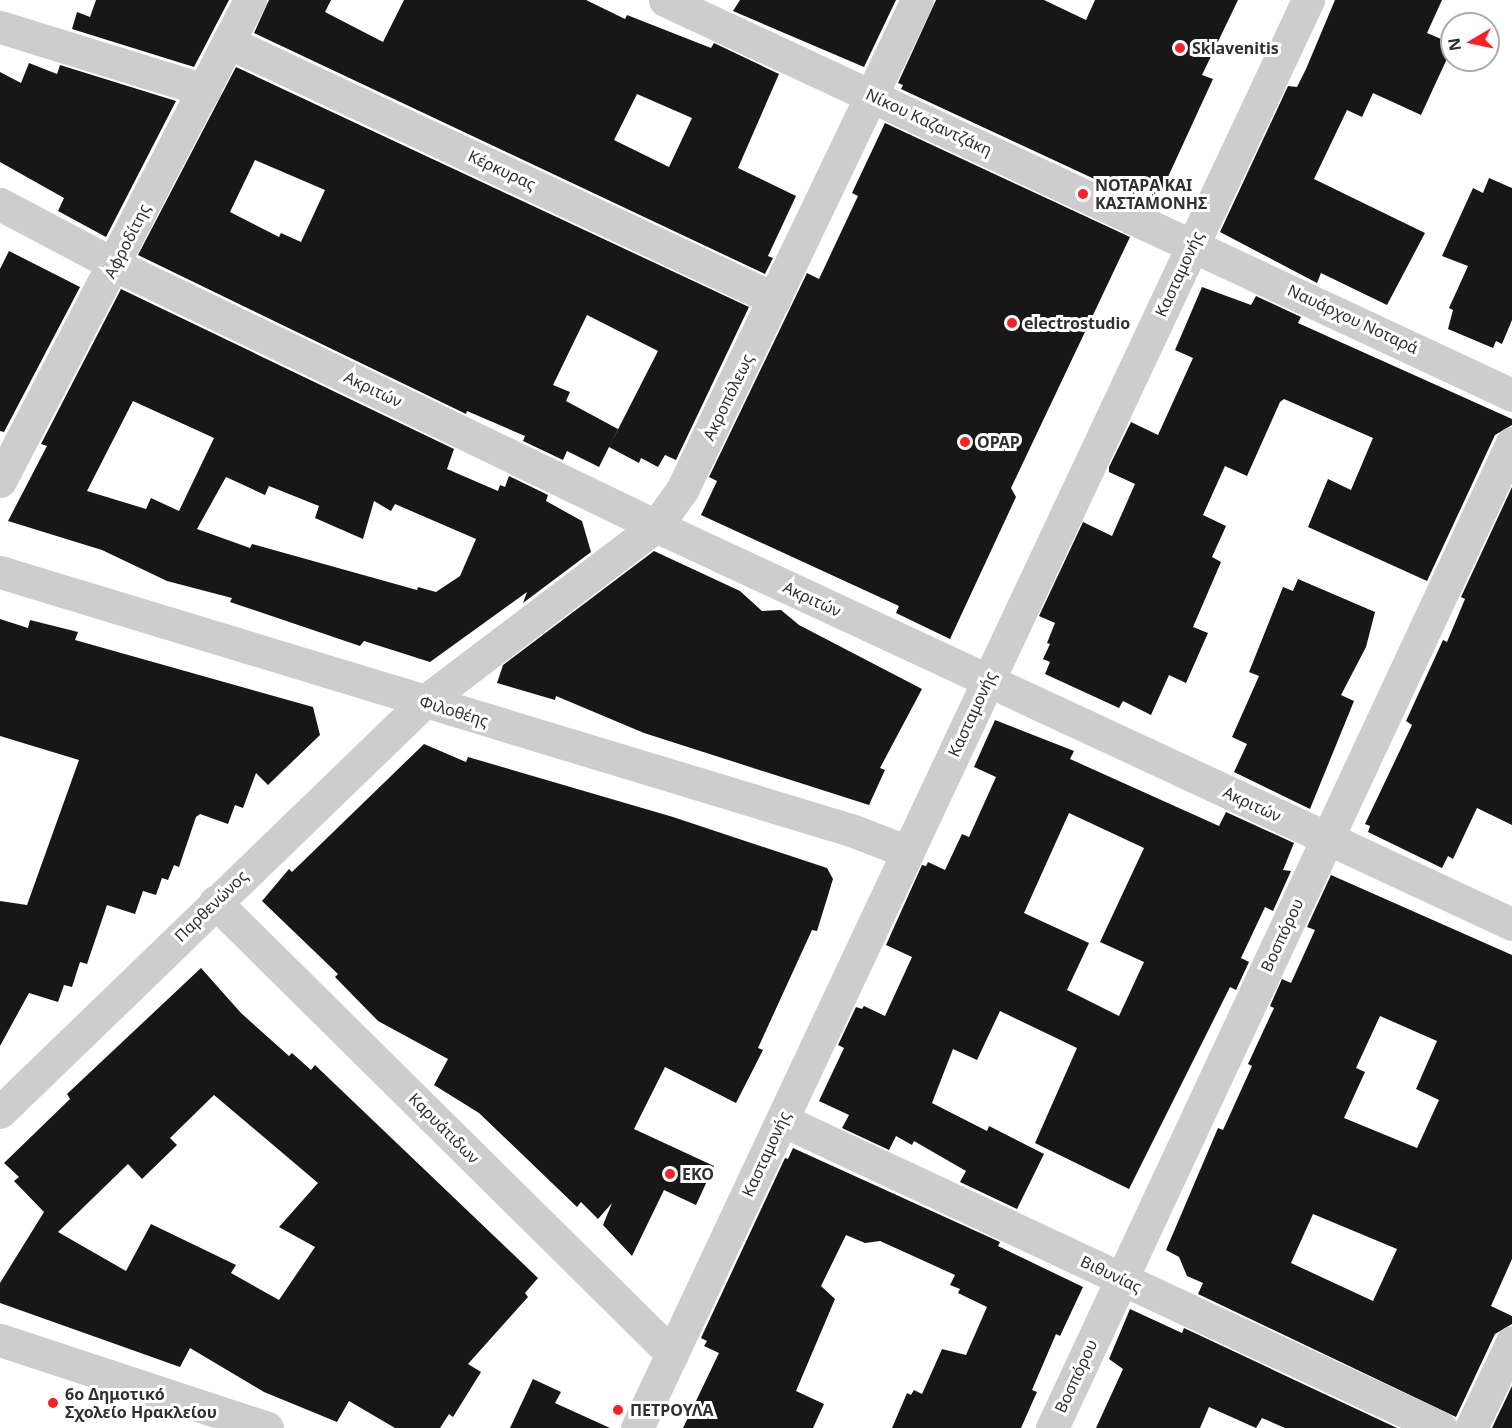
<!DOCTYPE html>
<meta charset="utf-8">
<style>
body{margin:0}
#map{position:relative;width:1512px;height:1428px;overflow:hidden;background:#fff;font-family:"Noto Sans",sans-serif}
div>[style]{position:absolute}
.building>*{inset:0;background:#171717}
.minor>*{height:33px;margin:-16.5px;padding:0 16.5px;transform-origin:16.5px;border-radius:16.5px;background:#cdcdcd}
.dots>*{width:16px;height:16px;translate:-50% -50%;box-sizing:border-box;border:3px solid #fff;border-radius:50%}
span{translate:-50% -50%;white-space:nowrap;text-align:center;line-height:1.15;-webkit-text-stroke:6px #fff;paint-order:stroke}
.poi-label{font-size:16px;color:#303030;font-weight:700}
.left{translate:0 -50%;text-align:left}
.street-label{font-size:16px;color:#303030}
.north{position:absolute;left:1440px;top:12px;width:60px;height:60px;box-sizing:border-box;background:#fff;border:2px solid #acacac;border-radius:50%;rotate:261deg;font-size:16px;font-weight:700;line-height:24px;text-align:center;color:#303030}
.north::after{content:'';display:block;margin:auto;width:21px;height:27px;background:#f72226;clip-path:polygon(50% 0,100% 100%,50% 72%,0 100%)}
</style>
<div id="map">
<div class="building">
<i style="clip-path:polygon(96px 0,229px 0,194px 67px,72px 29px,77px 12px,90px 17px)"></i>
<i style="clip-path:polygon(evenodd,269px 0,331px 0,325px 12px,383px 42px,404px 0,586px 0,625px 19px,627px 15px,711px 48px,714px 43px,779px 74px,738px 168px,796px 196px,768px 256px,773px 258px,765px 274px,254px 33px,269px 0,637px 94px,692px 118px,669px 167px,614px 140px,637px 94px)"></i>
<i style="clip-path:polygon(740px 0,896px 0,864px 67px,733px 11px)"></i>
<i style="clip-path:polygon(936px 0,1044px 0,1086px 20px,1095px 0,1238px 0,1202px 75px,1213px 79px,1156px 203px,1148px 199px,1146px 203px,901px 89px,903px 85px,898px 83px)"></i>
<i style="clip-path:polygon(1335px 0,1442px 0,1427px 33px,1448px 42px,1445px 47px,1451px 50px,1421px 115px,1373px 93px,1362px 117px,1347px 110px,1314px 179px,1425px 233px,1387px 305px,1321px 273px,1317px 283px,1220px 232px,1288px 86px,1297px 87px,1306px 69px)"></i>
<i style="clip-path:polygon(29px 63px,57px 74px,60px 65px,176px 101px,106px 237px,58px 211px,64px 198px,0 162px,0 72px,21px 83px)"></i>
<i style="clip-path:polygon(evenodd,236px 67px,749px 307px,676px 460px,665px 455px,658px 467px,641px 458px,639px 463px,609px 447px,658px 351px,587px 315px,553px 385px,570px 392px,566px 401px,618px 429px,599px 467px,567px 451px,563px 460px,523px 441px,525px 436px,467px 411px,466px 414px,138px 255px,236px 67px,255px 160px,325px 190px,301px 242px,281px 233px,279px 237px,230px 212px,255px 160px)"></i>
<i style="clip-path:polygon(885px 123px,1130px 237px,1011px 488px,1016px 497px,950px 639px,896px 613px,899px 606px,701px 515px,717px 481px,709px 477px,807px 273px,819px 279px,858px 196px,852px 193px)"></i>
<i style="clip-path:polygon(1489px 178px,1512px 188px,1512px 320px,1502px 344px,1496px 341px,1493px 348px,1448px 329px,1453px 310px,1449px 308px,1468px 266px,1442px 256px,1473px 188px,1483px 193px)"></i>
<i style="clip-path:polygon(9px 251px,80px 287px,4px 432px,0 431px,0 269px)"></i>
<i style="clip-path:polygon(1202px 287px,1251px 305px,1256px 296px,1301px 317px,1298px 323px,1512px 419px,1512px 425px,1495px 435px,1427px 581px,1308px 527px,1328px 479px,1351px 490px,1373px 438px,1284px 399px,1280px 402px,1247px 476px,1225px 466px,1203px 515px,1226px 526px,1212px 557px,1221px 562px,1193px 627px,1208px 633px,1186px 683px,1169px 675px,1151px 715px,1123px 701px,1119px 708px,1045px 674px,1050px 662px,1043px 659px,1050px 644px,1047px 643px,1055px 623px,1039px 616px,1083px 522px,1112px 536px,1135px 484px,1109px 472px,1109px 467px,1131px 422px,1158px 435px,1193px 358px,1175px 350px)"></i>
<i style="clip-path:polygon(evenodd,121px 289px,454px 449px,447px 469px,498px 491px,500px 485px,505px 487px,509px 476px,548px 495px,546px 501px,582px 521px,591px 552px,523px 603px,527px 592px,430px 662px,364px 641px,360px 646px,230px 602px,232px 598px,167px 581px,102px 550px,8px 521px,47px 446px,41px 444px,121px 289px,133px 401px,214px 438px,179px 511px,151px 498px,146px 509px,87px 491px,133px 401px,121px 289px,226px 477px,265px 495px,269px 486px,319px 506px,315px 518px,363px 539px,374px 501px,391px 511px,395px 504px,476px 539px,460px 576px,436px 592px,418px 587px,417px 590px,252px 544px,250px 548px,197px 529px,226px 477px)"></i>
<i style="clip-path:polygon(1512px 487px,1512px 825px,1477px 808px,1453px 859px,1448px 856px,1442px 868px,1368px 832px,1370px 826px,1365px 824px,1412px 725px,1406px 721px,1443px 640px,1447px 642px,1465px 599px,1461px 597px)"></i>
<i style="clip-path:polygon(654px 551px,740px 591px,762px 611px,781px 610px,799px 625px,922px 689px,880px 768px,885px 770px,869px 805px,644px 733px,556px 696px,555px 700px,497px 683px,503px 665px)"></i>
<i style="clip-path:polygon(1298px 579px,1375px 612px,1366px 647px,1341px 695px,1354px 701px,1310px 809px,1234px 772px,1247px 744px,1232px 737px,1259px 676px,1249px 672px,1283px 587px,1293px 591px)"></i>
<i style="clip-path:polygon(0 619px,28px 628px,30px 620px,78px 632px,75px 640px,313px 707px,320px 735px,268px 785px,256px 773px,243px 808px,235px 805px,228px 824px,200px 814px,196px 817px,179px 867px,174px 865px,168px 880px,162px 878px,156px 895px,143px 891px,135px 914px,107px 905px,87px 964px,80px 962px,72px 987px,64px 985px,58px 1002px,29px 993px,0 1046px,0 901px,27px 905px,79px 760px,0 736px)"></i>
<i style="clip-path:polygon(evenodd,995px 720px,1074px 751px,1070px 759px,1219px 826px,1226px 812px,1294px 843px,1283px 870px,1291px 871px,1273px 911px,1265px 907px,1241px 958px,1249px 962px,1236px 990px,1230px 987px,1129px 1189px,1035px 1143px,1077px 1048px,1000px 1011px,977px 1060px,953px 1049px,932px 1103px,987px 1131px,989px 1126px,1044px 1154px,1017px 1209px,960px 1182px,966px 1171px,914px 1141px,912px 1145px,896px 1136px,889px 1150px,842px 1128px,849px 1115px,819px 1101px,844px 1048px,838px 1045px,856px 1007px,862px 1009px,864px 1006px,885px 1016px,912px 957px,886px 945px,922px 865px,926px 866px,928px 862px,945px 870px,962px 834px,969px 837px,996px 777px,974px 767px,995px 720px,1069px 813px,1144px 848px,1100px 942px,1144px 962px,1119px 1016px,1067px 990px,1089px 943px,1024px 913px,1069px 813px)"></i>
<i style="clip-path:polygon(424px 744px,466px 762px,468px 757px,673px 817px,827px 868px,833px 879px,817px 931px,812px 930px,758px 1048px,763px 1050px,736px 1103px,665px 1067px,634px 1129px,714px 1166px,696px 1205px,664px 1190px,632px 1256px,603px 1225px,612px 1203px,598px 1219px,581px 1202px,577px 1207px,479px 1113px,434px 1085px,448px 1059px,378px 1021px,335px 977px,338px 974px,262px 901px,289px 869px,292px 872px)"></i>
<i style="clip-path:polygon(evenodd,1331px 875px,1512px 955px,1512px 1259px,1491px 1306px,1512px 1316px,1512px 1324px,1495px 1334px,1456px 1417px,1198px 1294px,1203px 1283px,1187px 1276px,1179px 1257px,1166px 1250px,1218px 1128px,1223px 1130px,1252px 1066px,1248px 1064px,1274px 1008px,1270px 1006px,1282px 979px,1291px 983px,1315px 930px,1307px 927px,1331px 875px,1380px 1016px,1437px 1041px,1416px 1089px,1439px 1100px,1417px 1148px,1344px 1118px,1365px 1072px,1356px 1068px,1380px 1016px,1331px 875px,1313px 1214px,1397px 1249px,1373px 1301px,1291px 1263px,1313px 1214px)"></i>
<i style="clip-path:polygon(evenodd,201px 968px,241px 1013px,289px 1056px,292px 1053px,311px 1070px,315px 1065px,538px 1278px,525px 1293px,528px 1297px,468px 1364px,481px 1372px,453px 1417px,449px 1414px,440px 1428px,395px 1428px,349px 1401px,337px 1422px,264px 1392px,190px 1348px,180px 1367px,0 1303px,0 1283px,44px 1212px,14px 1181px,19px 1177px,4px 1163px,70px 1099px,67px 1094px,201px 968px,214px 1095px,318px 1183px,279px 1227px,315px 1247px,279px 1300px,231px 1273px,236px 1265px,151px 1224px,126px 1271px,58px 1232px,128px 1164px,142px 1179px,177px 1145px,170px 1138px,214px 1095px)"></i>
<i style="clip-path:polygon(793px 1148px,1000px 1242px,998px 1246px,1083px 1287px,1060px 1336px,1056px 1334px,1032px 1390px,1037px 1392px,1021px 1428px,892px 1428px,907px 1393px,911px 1395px,914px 1390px,922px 1394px,942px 1349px,966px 1355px,987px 1307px,958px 1293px,960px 1289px,950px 1285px,955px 1275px,880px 1241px,865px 1243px,846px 1235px,821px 1286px,835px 1299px,796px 1391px,824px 1404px,813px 1428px,683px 1428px,719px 1353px,704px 1346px,707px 1341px,701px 1338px,785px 1158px,788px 1159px)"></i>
<i style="clip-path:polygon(1130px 1309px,1182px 1333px,1184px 1328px,1397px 1428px,1285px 1428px,1262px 1418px,1256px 1428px,1209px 1407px,1200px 1428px,1096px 1428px,1123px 1369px,1109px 1359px)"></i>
<i style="clip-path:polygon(533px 1379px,561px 1392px,555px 1403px,610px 1428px,510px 1428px)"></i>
<i style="clip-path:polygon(1512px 1386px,1512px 1428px,1492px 1428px)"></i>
</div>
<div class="minor">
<i style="left:665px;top:0;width:935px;rotate:25deg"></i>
<i style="left:0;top:27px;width:214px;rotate:17.1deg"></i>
<i style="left:228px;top:42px;width:604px;rotate:25.17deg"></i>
<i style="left:0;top:204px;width:130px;rotate:27.9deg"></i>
<i style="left:115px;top:265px;width:601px;rotate:25.75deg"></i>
<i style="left:656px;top:526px;width:944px;rotate:24.94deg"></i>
<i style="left:0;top:481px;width:542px;rotate:-62.54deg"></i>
<i style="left:0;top:572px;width:889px;rotate:16.87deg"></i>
<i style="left:851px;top:830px;width:61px;rotate:21.1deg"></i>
<i style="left:215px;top:902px;width:643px;rotate:44.68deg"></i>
<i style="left:0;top:1112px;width:590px;rotate:-44.04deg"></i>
<i style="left:424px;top:702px;width:291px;rotate:-37.2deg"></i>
<i style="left:656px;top:526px;width:44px;rotate:-54.2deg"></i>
<i style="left:682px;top:490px;width:543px;rotate:-64.38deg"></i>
<i style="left:782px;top:1120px;width:727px;rotate:25.05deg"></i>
<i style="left:0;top:1340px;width:281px;rotate:18.2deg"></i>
<i style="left:637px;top:1428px;width:1578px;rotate:-64.83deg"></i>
<i style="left:1052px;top:1428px;width:1087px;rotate:-64.97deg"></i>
<i style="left:1471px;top:1428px;width:95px;rotate:-64.5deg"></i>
</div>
<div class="dots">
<i style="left:1180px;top:48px;background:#f72226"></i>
<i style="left:1083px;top:194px;background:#f72226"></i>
<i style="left:1012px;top:323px;background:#f72226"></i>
<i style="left:965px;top:442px;background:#f72226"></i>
<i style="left:670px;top:1174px;background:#f72226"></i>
<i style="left:53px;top:1403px;background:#f72226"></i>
<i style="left:618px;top:1410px;background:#f72226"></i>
</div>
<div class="poi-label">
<span class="left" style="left:1192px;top:48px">Sklavenitis</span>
<span class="left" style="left:1095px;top:194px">ΝΟΤΑΡΑ ΚΑΙ<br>ΚΑΣΤΑΜΟΝΗΣ</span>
<span class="left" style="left:1024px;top:323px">electrostudio</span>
<span class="left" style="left:977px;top:442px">OPAP</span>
<span class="left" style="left:682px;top:1174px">EKO</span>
<span class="left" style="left:65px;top:1403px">6ο Δημοτικό<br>Σχολείο Ηρακλείου</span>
<span class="left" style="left:630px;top:1410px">ΠΕΤΡΟΥΛΑ</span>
</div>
<div class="street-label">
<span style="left:929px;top:122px;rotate:25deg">Νίκου Καζαντζάκη</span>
<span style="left:502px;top:170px;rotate:25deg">Κέρκυρας</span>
<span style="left:127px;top:241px;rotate:-63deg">Αφροδίτης</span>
<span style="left:1179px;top:274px;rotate:-65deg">Κασταμονής</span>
<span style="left:1353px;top:319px;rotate:25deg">Ναυάρχου Νοταρά</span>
<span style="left:373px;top:389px;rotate:26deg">Ακριτών</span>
<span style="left:728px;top:397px;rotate:-64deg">Ακροπόλεως</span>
<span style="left:812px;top:599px;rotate:25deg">Ακριτών</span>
<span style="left:454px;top:711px;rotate:17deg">Φιλοθέης</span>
<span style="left:972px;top:714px;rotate:-65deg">Κασταμονής</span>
<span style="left:1252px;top:804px;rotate:25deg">Ακριτών</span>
<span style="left:211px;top:906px;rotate:-44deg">Παρθενώνος</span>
<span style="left:1282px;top:935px;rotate:-65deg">Βοσπόρου</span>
<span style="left:444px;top:1128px;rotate:45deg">Καρυάτιδων</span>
<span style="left:766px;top:1154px;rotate:-65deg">Κασταμονής</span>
<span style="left:1111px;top:1274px;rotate:25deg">Βιθυνίας</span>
<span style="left:1076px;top:1376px;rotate:-65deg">Βοσπόρου</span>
</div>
<div class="north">N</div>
</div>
